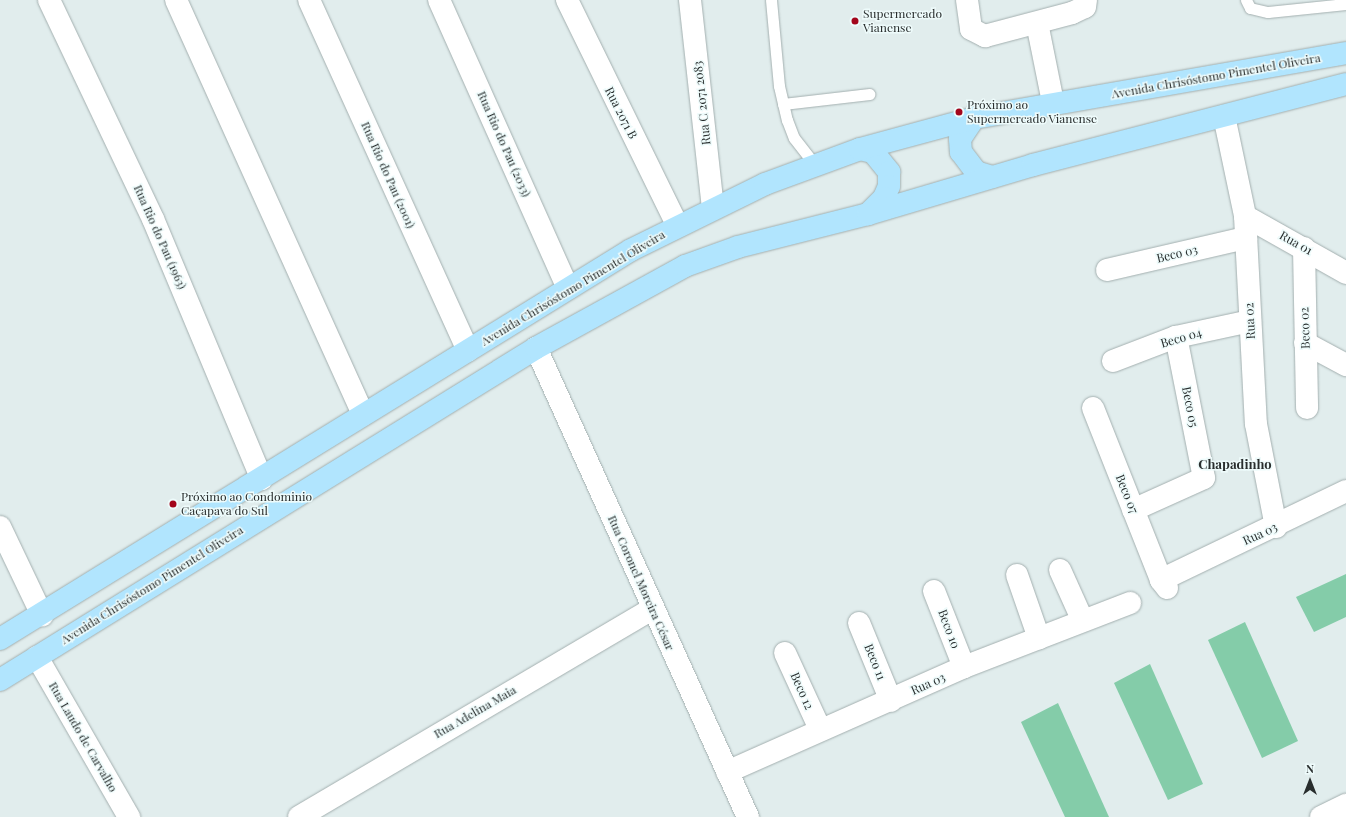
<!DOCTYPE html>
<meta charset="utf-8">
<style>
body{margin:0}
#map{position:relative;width:1346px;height:817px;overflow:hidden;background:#e1eded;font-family:"Playfair Display",serif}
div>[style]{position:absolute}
.building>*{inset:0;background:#84cca9}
.roads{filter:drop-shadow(0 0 1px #a3afaf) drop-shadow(0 0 1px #a3afaf)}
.service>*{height:11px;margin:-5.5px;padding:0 5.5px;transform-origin:5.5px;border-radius:5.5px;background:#fff}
.minor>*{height:22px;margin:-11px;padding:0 11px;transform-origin:11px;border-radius:11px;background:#fff}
.tertiary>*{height:22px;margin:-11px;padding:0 11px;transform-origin:11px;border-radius:11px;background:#fff}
.primary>*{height:22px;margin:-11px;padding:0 11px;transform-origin:11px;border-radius:11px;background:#b1e5fe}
.dots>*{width:11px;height:11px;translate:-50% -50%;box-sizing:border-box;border:2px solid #eefbfb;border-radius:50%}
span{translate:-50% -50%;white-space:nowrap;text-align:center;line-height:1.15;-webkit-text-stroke:3px #eefbfb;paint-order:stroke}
.poi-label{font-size:12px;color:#282d2d}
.left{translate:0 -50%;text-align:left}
.street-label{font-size:12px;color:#282d2d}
.neighbourhood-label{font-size:13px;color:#282d2d;font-weight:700}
.north{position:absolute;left:1290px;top:761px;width:40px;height:40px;-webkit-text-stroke:3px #eefbfb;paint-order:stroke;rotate:0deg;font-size:11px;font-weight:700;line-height:16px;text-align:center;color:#282d2d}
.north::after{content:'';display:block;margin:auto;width:14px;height:18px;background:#282d2d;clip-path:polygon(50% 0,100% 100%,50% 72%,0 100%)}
</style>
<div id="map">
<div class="building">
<i style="clip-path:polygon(1346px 574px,1346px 617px,1314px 632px,1296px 597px)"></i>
<i style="clip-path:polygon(1245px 622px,1298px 741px,1262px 758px,1208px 640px)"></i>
<i style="clip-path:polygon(1150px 664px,1203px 784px,1168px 800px,1114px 683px)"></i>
<i style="clip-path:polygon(1058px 703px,1109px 817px,1065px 817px,1021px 722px)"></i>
</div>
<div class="roads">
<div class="service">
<i style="left:771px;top:0;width:86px;rotate:84.7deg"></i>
<i style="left:779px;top:86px;width:35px;rotate:77deg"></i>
<i style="left:787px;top:120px;width:19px;rotate:69deg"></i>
<i style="left:794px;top:138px;width:33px;rotate:52deg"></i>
<i style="left:1246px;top:0;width:9px;rotate:63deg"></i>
<i style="left:1250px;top:8px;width:18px;rotate:13deg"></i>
<i style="left:1268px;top:12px;width:78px;rotate:-5.9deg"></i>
<i style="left:783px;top:104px;width:87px;rotate:-6.6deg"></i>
</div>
<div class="minor">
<i style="left:49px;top:0;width:242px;rotate:64.6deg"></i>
<i style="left:153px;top:219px;width:282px;rotate:67.3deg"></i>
<i style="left:176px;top:0;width:455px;rotate:65.7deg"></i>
<i style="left:309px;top:0;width:385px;rotate:65.6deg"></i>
<i style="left:439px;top:0;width:316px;rotate:65.9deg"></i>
<i style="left:567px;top:0;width:250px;rotate:63.9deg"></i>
<i style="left:690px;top:0;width:208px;rotate:83.7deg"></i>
<i style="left:967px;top:0;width:29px;rotate:82deg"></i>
<i style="left:971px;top:29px;width:16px;rotate:27deg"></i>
<i style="left:985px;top:36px;width:90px;rotate:-14.8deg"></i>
<i style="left:1072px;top:13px;width:14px;rotate:-25deg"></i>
<i style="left:1085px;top:7px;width:7px;rotate:-82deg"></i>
<i style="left:1037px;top:23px;width:81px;rotate:78.6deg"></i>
<i style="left:1224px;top:116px;width:102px;rotate:78.1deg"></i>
<i style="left:1245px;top:216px;width:208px;rotate:87deg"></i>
<i style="left:1256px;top:424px;width:105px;rotate:79deg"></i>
<i style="left:1245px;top:216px;width:116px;rotate:29.4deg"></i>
<i style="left:1304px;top:248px;width:160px;rotate:88.9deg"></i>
<i style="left:1107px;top:270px;width:143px;rotate:-13deg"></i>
<i style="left:1305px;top:343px;width:47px;rotate:28.2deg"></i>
<i style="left:1113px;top:361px;width:67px;rotate:-20.9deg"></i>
<i style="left:1176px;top:337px;width:76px;rotate:-12.2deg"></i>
<i style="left:1093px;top:408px;width:185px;rotate:68.4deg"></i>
<i style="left:1133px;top:510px;width:78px;rotate:-24.3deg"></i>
<i style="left:1204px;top:478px;width:144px;rotate:-101.2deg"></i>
<i style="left:0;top:527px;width:98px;rotate:64.5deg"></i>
<i style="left:1060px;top:570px;width:54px;rotate:65.8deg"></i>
<i style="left:1017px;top:575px;width:67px;rotate:70.8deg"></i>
<i style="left:1167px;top:588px;width:10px;rotate:-127deg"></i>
<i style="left:1161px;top:580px;width:205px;rotate:-25.7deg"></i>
<i style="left:934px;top:591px;width:82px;rotate:68.5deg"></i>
<i style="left:859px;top:623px;width:84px;rotate:67.7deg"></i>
<i style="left:785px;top:653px;width:84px;rotate:65.3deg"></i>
<i style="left:37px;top:657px;width:185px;rotate:60.1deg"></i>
<i style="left:727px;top:772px;width:259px;rotate:-23.9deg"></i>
<i style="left:964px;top:667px;width:178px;rotate:-21.1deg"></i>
<i style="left:299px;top:817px;width:410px;rotate:-30.5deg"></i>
<i style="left:1321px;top:817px;width:28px;rotate:-26deg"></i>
</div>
<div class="tertiary">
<i style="left:536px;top:348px;width:515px;rotate:65.68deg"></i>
</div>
<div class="primary">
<i style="left:974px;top:118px;width:25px;rotate:124deg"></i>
<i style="left:960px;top:139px;width:13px;rotate:86deg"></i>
<i style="left:961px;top:152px;width:25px;rotate:53deg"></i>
<i style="left:976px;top:172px;width:17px;rotate:17deg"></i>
<i style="left:860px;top:149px;width:13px;rotate:13deg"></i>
<i style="left:873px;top:152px;width:26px;rotate:51deg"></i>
<i style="left:889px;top:172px;width:14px;rotate:90deg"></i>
<i style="left:889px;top:186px;width:13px;rotate:113deg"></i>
<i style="left:884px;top:198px;width:23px;rotate:135deg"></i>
<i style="left:0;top:639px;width:741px;rotate:-31.65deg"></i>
<i style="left:631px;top:250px;width:149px;rotate:-26.2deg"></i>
<i style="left:765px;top:184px;width:101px;rotate:-20.2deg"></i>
<i style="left:860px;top:149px;width:118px;rotate:-15.2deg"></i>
<i style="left:974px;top:118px;width:378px;rotate:-9.9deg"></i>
<i style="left:0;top:680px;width:630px;rotate:-31.77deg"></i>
<i style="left:536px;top:348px;width:170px;rotate:-28.8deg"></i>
<i style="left:685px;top:266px;width:56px;rotate:-19.7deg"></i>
<i style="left:738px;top:247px;width:134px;rotate:-14.2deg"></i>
<i style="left:868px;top:214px;width:172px;rotate:-16.5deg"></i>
<i style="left:1033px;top:165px;width:323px;rotate:-14.5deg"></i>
</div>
</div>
<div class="dots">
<i style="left:855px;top:21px;background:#a3061c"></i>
<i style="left:959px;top:112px;background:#a3061c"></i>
<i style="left:173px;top:504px;background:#a3061c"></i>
</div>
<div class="poi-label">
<span class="left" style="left:863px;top:21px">Supermercado<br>Vianense</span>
<span class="left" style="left:967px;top:112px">Próximo ao<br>Supermercado Vianense</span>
<span class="left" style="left:181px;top:504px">Próximo ao Condominio<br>Caçapava do Sul</span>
</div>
<div class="street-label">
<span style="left:1216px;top:76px;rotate:-10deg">Avenida Chrisóstomo Pimentel Oliveira</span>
<span style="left:702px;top:103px;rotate:-96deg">Rua C 2071 2083</span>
<span style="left:621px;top:113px;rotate:63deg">Rua 2071 B</span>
<span style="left:504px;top:144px;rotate:66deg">Rua Rio do Pau (2033)</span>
<span style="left:388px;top:175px;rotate:66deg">Rua Rio do Pau (2001)</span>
<span style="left:160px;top:237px;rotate:66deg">Rua Rio do Pau (1963)</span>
<span style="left:1296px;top:243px;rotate:29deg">Rua 01</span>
<span style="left:1177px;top:254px;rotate:-13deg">Beco 03</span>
<span style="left:573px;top:288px;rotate:-31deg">Avenida Chrisóstomo Pimentel Oliveira</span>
<span style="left:1250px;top:321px;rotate:-93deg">Rua 02</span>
<span style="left:1305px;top:328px;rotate:-92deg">Beco 02</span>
<span style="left:1181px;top:338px;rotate:-16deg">Beco 04</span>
<span style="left:1190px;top:407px;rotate:79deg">Beco 05</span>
<span style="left:1127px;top:494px;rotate:68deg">Beco 07</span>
<span style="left:1260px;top:534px;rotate:-25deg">Rua 03</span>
<span style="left:641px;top:583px;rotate:66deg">Rua Coronel Moreira César</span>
<span style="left:152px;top:585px;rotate:-32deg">Avenida Chrisóstomo Pimentel Oliveira</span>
<span style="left:949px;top:629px;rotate:69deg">Beco 10</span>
<span style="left:875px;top:662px;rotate:68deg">Beco 11</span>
<span style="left:928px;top:684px;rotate:-24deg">Rua 03</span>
<span style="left:802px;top:691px;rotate:66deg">Beco 12</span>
<span style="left:475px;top:712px;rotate:-30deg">Rua Adelina Maia</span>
<span style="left:83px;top:737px;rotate:60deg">Rua Laudo de Carvalho</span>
</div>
<div class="neighbourhood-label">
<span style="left:1235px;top:464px">Chapadinho</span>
</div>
<div class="north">N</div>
</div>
